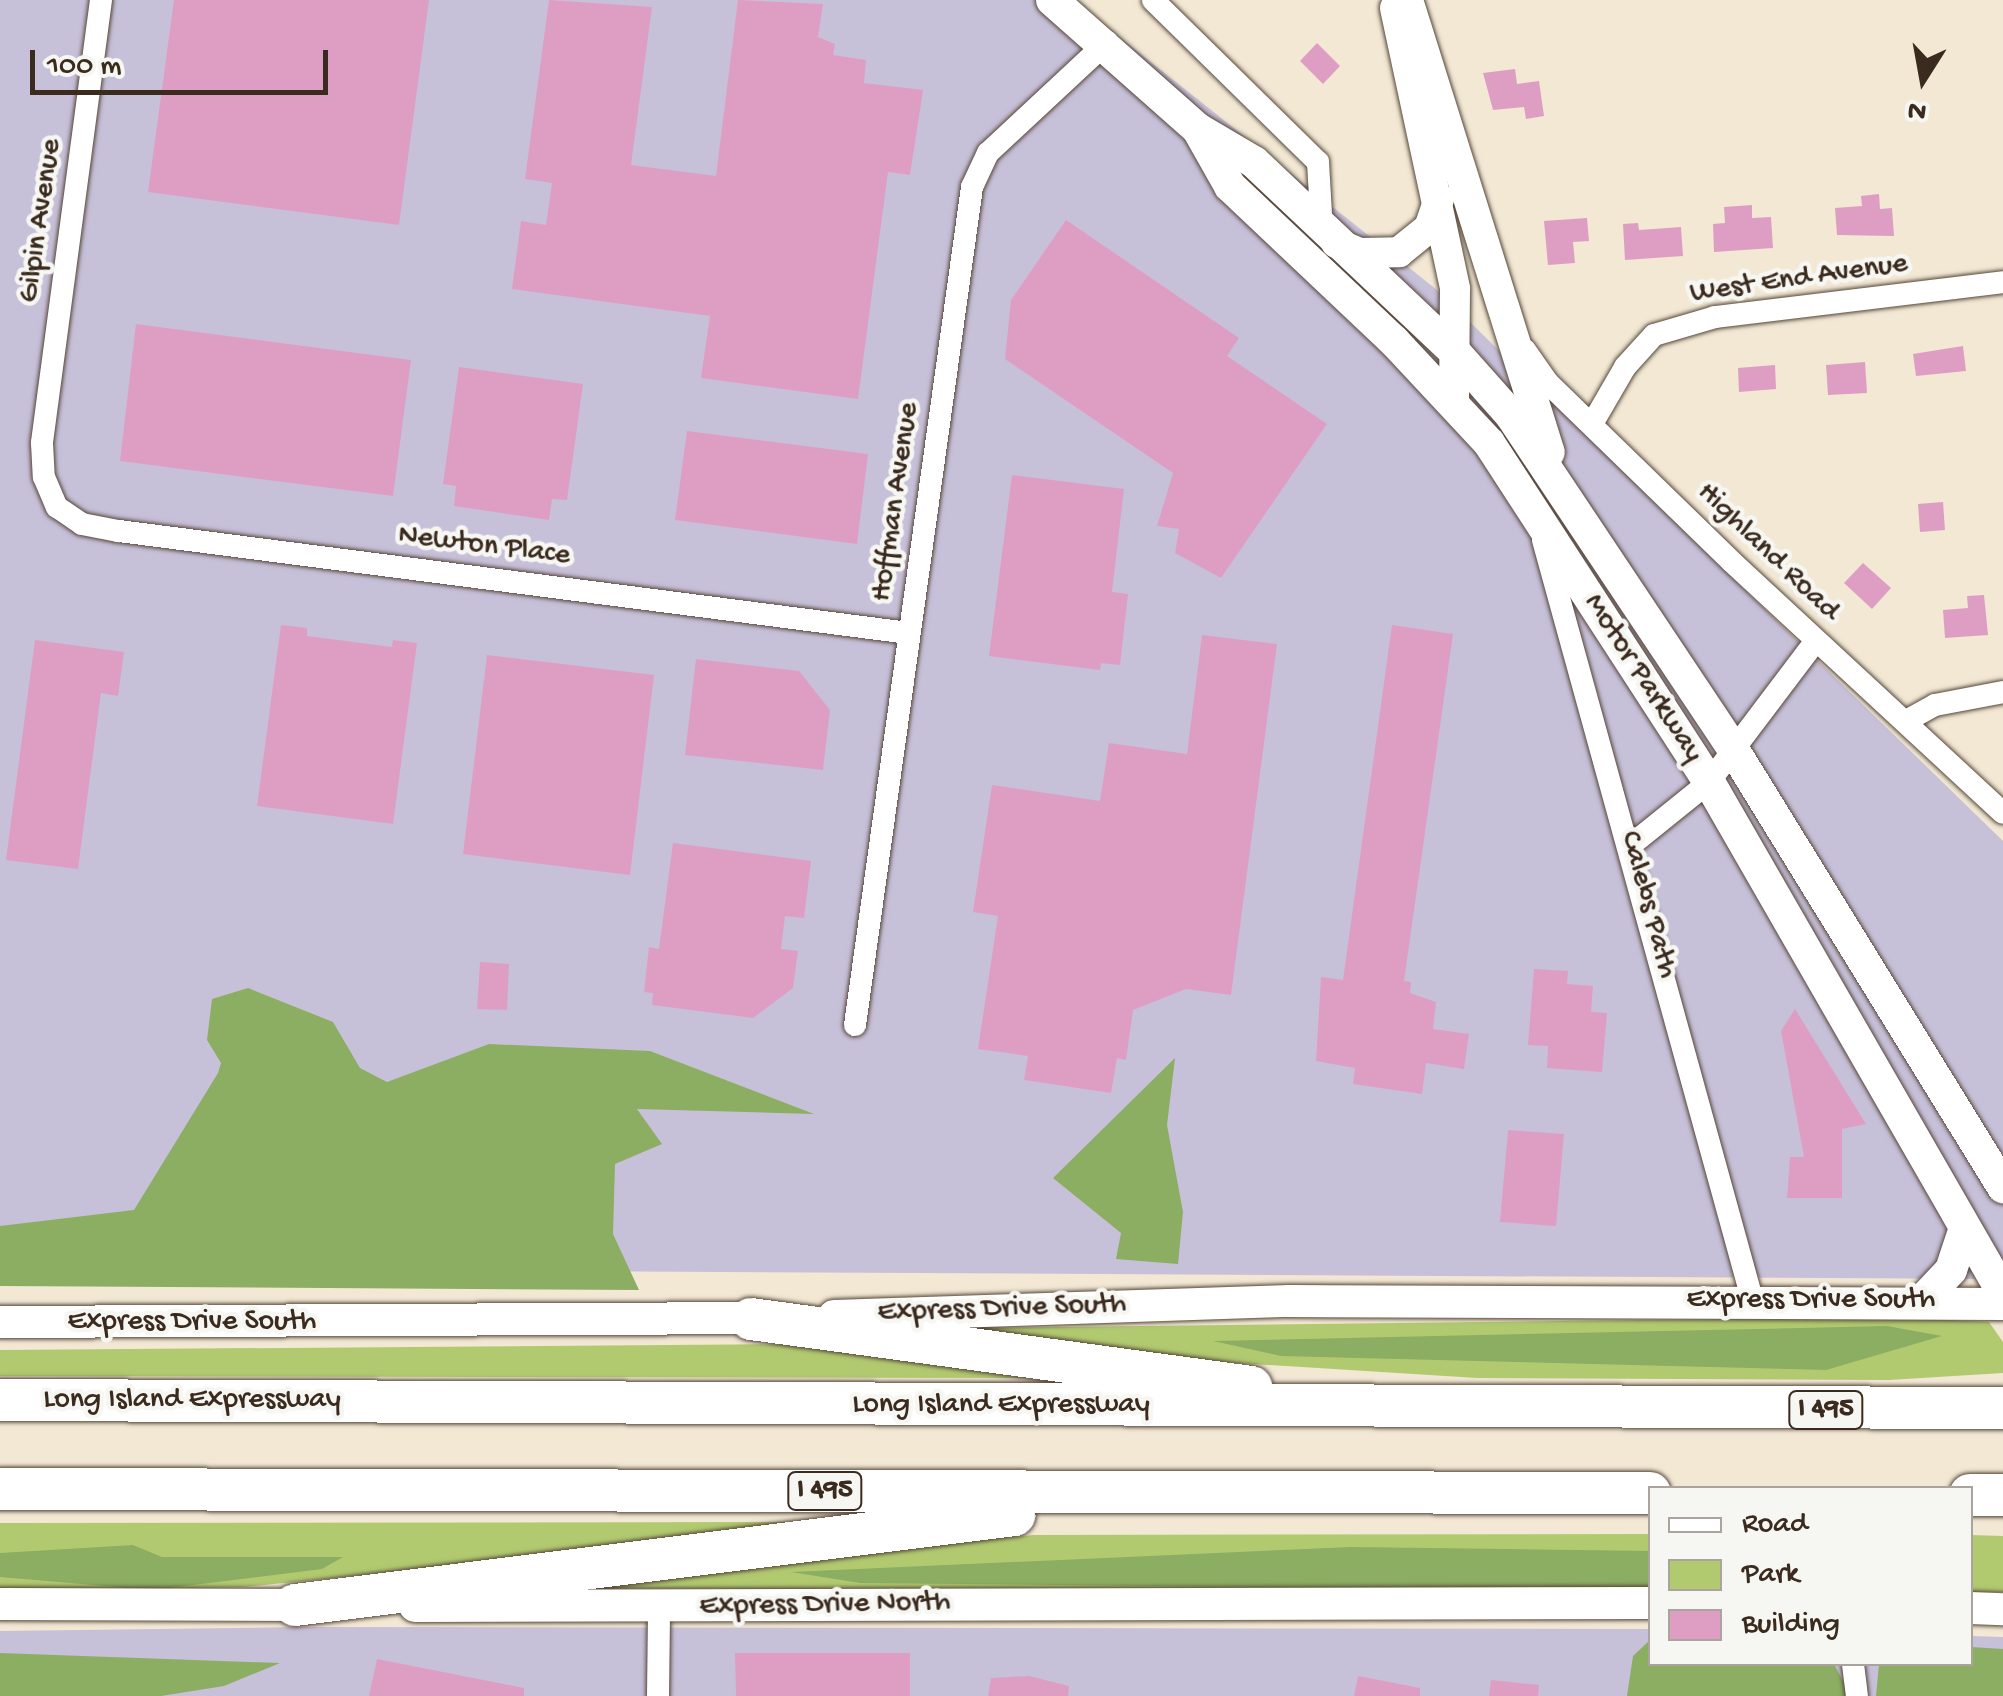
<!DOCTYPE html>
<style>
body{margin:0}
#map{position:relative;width:2003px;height:1696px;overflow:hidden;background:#f2e8d4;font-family:"Gochi Hand",sans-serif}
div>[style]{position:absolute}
.industrial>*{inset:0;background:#c7c0d9}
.green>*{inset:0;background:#b1ca70}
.forest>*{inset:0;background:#8cae62}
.building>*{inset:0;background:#de9ec4}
.roads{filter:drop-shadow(0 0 2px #564639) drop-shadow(0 0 2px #564639)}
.minor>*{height:22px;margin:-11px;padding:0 11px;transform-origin:11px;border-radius:11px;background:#fff}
.tertiary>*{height:30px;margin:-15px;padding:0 15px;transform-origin:15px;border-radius:15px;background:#fff}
.secondary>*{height:32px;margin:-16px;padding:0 16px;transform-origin:16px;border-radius:16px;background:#fff}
.motorway>*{height:42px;margin:-21px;padding:0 21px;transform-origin:21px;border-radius:21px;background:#fff}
span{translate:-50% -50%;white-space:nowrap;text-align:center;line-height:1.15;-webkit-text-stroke:9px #f6f6f2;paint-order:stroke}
.shield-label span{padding:2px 8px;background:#f6f6f2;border:2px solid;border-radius:8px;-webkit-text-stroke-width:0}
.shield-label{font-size:28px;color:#3b2a1e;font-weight:700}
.street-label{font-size:30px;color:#3b2a1e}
.legend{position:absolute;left:1648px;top:1486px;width:325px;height:180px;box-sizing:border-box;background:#f6f6f2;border:2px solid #aba49d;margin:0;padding:12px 18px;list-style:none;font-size:30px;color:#3b2a1e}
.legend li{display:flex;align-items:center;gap:20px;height:50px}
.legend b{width:50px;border:2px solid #aba49d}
.north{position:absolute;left:1873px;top:30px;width:100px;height:100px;-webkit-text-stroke:8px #f6f6f2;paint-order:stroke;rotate:191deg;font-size:28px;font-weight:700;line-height:40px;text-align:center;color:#3b2a1e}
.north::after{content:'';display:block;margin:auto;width:35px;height:45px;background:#3b2a1e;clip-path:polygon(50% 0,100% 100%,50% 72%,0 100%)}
.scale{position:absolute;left:30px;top:50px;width:298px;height:45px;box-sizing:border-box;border:5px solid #3b2a1e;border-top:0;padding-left:12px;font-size:30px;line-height:35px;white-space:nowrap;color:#3b2a1e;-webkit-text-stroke:8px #f6f6f2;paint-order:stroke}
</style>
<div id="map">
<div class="industrial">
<i style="clip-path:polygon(0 0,1073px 0,1437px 290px,2003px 841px,2003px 1279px,0 1268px)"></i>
<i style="clip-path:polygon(304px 1627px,1650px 1629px,1650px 1664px,1970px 1664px,1971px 1636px,2003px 1637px,2003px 1696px,0 1696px,0 1631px)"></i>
</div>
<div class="green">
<i style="clip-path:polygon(1895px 1317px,1989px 1322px,2003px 1342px,2003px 1373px,1889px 1380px,1477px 1378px,1140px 1357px,972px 1328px)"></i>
<i style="clip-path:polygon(813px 1344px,1037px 1378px,0 1376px,0 1350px)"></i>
<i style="clip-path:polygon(826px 1522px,825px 1528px,243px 1587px,0 1592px,0 1523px)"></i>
<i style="clip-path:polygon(1650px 1534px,1650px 1593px,533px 1588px,764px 1556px,1034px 1535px)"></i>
<i style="clip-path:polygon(1971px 1535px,2003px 1536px,2003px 1592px,1971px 1592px)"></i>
</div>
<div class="forest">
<i style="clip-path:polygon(248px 988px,333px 1022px,360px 1068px,387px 1082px,489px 1044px,650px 1051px,814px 1114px,637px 1109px,662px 1144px,615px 1164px,613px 1234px,639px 1290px,0 1286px,0 1226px,134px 1210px,218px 1073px,221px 1063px,207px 1040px,212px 999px)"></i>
<i style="clip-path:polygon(1175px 1058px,1167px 1125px,1183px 1212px,1178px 1264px,1116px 1259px,1121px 1233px,1053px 1178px)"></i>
<i style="clip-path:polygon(1887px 1326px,1942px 1336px,1826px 1370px,1281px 1356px,1213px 1341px)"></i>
<i style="clip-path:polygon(133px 1545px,162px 1557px,343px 1557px,322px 1569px,152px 1590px,0 1577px,0 1553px)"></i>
<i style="clip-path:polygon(1351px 1547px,1650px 1551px,1650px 1591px,860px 1583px,791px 1572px)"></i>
<i style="clip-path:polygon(1650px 1640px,1650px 1664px,1834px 1664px,1851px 1696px,1627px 1696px,1633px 1656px)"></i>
<i style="clip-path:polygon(1971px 1647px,2003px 1649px,2003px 1696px,1876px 1696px,1879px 1664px,1970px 1664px)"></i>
<i style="clip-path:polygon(0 1653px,280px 1663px,224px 1686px,161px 1696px,0 1696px)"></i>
</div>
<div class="building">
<i style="clip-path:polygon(174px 0,429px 0,399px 225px,148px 192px)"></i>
<i style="clip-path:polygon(549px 0,652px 7px,631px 165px,716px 176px,738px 0,823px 4px,818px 37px,835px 44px,833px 55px,866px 60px,864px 83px,923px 90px,910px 175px,888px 172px,858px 399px,701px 378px,710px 316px,512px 289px,521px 221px,546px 225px,552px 183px,525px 179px)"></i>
<i style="clip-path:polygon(1317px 43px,1340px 66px,1323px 84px,1300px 61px)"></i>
<i style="clip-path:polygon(1515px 69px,1517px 84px,1539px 81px,1544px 116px,1526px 119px,1524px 107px,1493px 110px,1483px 73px)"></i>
<i style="clip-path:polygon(1879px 194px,1880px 209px,1892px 208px,1894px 236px,1837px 235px,1835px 208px,1862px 206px,1861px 196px)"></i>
<i style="clip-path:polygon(1752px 205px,1752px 218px,1771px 217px,1773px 248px,1714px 252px,1713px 224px,1725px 223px,1724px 207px)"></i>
<i style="clip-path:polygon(1587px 218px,1589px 241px,1573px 242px,1575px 263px,1548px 265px,1544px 221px)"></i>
<i style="clip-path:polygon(1066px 220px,1239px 338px,1227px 356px,1327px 424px,1221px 578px,1175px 553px,1179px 529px,1157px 526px,1173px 473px,1005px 359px,1011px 300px)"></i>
<i style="clip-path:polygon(1638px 223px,1639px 230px,1681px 227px,1683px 256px,1625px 260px,1623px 224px)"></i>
<i style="clip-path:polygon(136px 324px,411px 360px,393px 496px,120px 461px)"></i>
<i style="clip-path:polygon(1963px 346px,1966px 371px,1916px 376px,1913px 354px)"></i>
<i style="clip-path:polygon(1865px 362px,1867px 393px,1828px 395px,1826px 365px)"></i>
<i style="clip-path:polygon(1775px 365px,1776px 389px,1739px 392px,1738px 368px)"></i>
<i style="clip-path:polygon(459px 367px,583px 384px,567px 500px,552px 499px,549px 520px,454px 506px,456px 486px,443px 484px)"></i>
<i style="clip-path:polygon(687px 431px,868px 454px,857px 544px,675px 520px)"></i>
<i style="clip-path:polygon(1012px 475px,1124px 489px,1112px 592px,1128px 594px,1120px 665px,1101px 663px,1100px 670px,989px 656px)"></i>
<i style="clip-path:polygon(1943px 502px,1945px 530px,1920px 532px,1918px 504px)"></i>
<i style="clip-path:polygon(1863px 563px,1891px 588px,1872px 609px,1844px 583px)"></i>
<i style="clip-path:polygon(1984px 595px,1988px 635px,1945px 638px,1943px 610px,1968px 608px,1967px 596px)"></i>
<i style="clip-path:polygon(281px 625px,307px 628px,307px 636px,392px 647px,393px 640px,417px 643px,393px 824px,257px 806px)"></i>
<i style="clip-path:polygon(1392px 625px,1453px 634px,1404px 981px,1411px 982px,1410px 993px,1436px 1002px,1433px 1029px,1469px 1034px,1464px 1069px,1426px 1063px,1422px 1094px,1353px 1084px,1355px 1068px,1316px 1061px,1321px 977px,1343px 980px)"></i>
<i style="clip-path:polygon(1202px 635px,1277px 644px,1231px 995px,1186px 989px,1133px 1010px,1126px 1060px,1117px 1058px,1111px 1093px,1024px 1080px,1028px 1056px,978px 1049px,998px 916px,973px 912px,992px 785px,1100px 801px,1109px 743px,1187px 754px)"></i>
<i style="clip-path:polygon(35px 640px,124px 652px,118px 696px,101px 693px,78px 869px,6px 860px)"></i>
<i style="clip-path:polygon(487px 655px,654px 675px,630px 875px,463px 854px)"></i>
<i style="clip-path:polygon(696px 659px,799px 671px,830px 710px,823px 770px,685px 755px)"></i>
<i style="clip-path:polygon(673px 843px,811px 861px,804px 918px,785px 916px,781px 949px,798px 951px,793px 988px,753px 1018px,652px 1005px,653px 993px,644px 992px,649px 947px,659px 949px)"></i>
<i style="clip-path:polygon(480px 962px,509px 964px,507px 1010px,477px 1009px)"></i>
<i style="clip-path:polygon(1534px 969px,1568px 971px,1567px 984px,1593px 986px,1591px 1012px,1607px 1013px,1602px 1072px,1547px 1068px,1548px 1046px,1528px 1045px)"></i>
<i style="clip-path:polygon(1795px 1009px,1866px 1124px,1842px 1129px,1842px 1198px,1787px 1198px,1790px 1157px,1804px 1157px,1781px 1031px)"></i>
<i style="clip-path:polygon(1508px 1130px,1564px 1134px,1556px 1226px,1500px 1222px)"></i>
<i style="clip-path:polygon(735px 1653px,910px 1653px,910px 1696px,736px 1696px)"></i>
<i style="clip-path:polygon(377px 1659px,524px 1688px,524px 1696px,369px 1696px)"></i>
<i style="clip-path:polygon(1029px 1676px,1069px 1686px,1068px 1696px,988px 1696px,991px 1678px)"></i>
<i style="clip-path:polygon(1358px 1676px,1420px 1688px,1420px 1696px,1354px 1696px)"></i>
<i style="clip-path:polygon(1491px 1680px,1539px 1685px,1538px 1696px,1489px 1696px)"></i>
</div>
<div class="roads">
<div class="minor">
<i style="left:101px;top:0;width:447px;rotate:97.6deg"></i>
<i style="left:42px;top:443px;width:34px;rotate:87deg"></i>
<i style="left:44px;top:477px;width:33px;rotate:67deg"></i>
<i style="left:57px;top:507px;width:30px;rotate:34deg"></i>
<i style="left:82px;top:524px;width:38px;rotate:11deg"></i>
<i style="left:119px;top:531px;width:797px;rotate:7.36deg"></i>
<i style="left:1153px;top:0;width:231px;rotate:44.5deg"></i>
<i style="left:1318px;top:162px;width:69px;rotate:86.7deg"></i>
<i style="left:1525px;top:350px;width:39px;rotate:55deg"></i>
<i style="left:1547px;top:382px;width:258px;rotate:44.2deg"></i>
<i style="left:1732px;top:562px;width:369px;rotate:42.8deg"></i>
<i style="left:1592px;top:424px;width:66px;rotate:-59.9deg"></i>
<i style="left:1625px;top:367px;width:43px;rotate:-47.8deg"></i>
<i style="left:1654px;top:335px;width:64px;rotate:-16.4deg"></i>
<i style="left:1715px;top:317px;width:290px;rotate:-6.9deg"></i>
<i style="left:1543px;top:540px;width:787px;rotate:74.6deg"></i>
<i style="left:1906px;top:721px;width:33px;rotate:-29deg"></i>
<i style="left:1935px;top:705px;width:69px;rotate:-10.8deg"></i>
<i style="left:1631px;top:845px;width:100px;rotate:-38.9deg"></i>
<i style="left:1709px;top:782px;width:176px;rotate:-52.9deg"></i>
<i style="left:855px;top:1025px;width:846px;rotate:-82.05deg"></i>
<i style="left:972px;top:187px;width:38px;rotate:-65deg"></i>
<i style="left:988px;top:153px;width:163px;rotate:-43deg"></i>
<i style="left:1853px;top:1664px;width:32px;rotate:83deg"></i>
<i style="left:658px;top:1696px;width:88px;rotate:-89.3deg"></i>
</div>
<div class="tertiary">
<i style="left:1395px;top:8px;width:287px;rotate:77.9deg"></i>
<i style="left:1455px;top:289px;width:112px;rotate:90.5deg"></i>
<i style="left:1336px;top:243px;width:26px;rotate:23deg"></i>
<i style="left:1360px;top:253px;width:39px;rotate:-1deg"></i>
<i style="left:1399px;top:252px;width:38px;rotate:-39deg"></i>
<i style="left:1429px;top:228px;width:31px;rotate:-71deg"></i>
</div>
<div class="secondary">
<i style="left:1052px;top:0;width:195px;rotate:41.5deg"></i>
<i style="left:1198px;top:129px;width:65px;rotate:30.5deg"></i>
<i style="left:1254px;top:162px;width:275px;rotate:43.4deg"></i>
<i style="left:1454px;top:351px;width:84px;rotate:48.4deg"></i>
<i style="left:1510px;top:414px;width:402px;rotate:56.3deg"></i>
<i style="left:1733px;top:749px;width:515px;rotate:58.35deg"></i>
<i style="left:1407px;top:0;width:474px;rotate:72.6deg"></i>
<i style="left:1200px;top:133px;width:61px;rotate:60.5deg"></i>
<i style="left:1230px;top:186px;width:226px;rotate:43.4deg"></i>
<i style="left:1394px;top:341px;width:139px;rotate:47deg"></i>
<i style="left:1489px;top:443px;width:404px;rotate:57deg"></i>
<i style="left:1709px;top:782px;width:590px;rotate:60.09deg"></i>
<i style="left:1922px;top:1301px;width:42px;rotate:-46.9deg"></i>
<i style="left:1951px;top:1270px;width:44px;rotate:-71.6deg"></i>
<i style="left:834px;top:1316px;width:456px;rotate:-1.9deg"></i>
<i style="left:1290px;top:1301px;width:713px;rotate:0.24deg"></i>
<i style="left:0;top:1322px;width:775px;rotate:-0.3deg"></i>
<i style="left:0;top:1604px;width:316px;rotate:0.2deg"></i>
<i style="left:415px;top:1606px;width:1235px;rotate:-0.14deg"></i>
<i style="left:1970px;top:1608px;width:33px;rotate:2deg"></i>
</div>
<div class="motorway">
<i style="left:751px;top:1319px;width:505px;rotate:7.74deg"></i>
<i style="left:0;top:1400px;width:2003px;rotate:0.23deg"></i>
<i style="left:0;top:1489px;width:1650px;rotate:0.14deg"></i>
<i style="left:1970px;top:1495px;width:33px"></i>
<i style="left:295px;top:1605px;width:725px;rotate:-7.13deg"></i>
</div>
</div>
<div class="shield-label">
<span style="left:1826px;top:1410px">I 495</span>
<span style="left:825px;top:1491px">I 495</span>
</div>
<div class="street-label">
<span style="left:42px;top:221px;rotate:-82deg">Gilpin Avenue</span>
<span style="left:1799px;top:280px;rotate:-8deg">West End Avenue</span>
<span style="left:897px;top:502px;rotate:-82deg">Hoffman Avenue</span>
<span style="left:484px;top:547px;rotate:7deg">Newton Place</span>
<span style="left:1767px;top:553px;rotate:44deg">Highland Road</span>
<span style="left:1642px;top:679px;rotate:57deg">Motor Parkway</span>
<span style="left:1647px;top:905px;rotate:75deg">Calebs Path</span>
<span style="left:1811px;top:1301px">Express Drive South</span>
<span style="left:1002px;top:1310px;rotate:-2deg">Express Drive South</span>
<span style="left:192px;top:1323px">Express Drive South</span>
<span style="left:192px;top:1401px">Long Island Expressway</span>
<span style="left:1001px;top:1406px">Long Island Expressway</span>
<span style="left:825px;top:1606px;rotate:-1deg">Express Drive North</span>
</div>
<ul class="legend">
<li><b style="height:12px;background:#fff"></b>Road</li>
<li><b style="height:28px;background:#b1ca70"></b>Park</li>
<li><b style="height:28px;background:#de9ec4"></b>Building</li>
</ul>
<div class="north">N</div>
<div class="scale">100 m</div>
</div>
